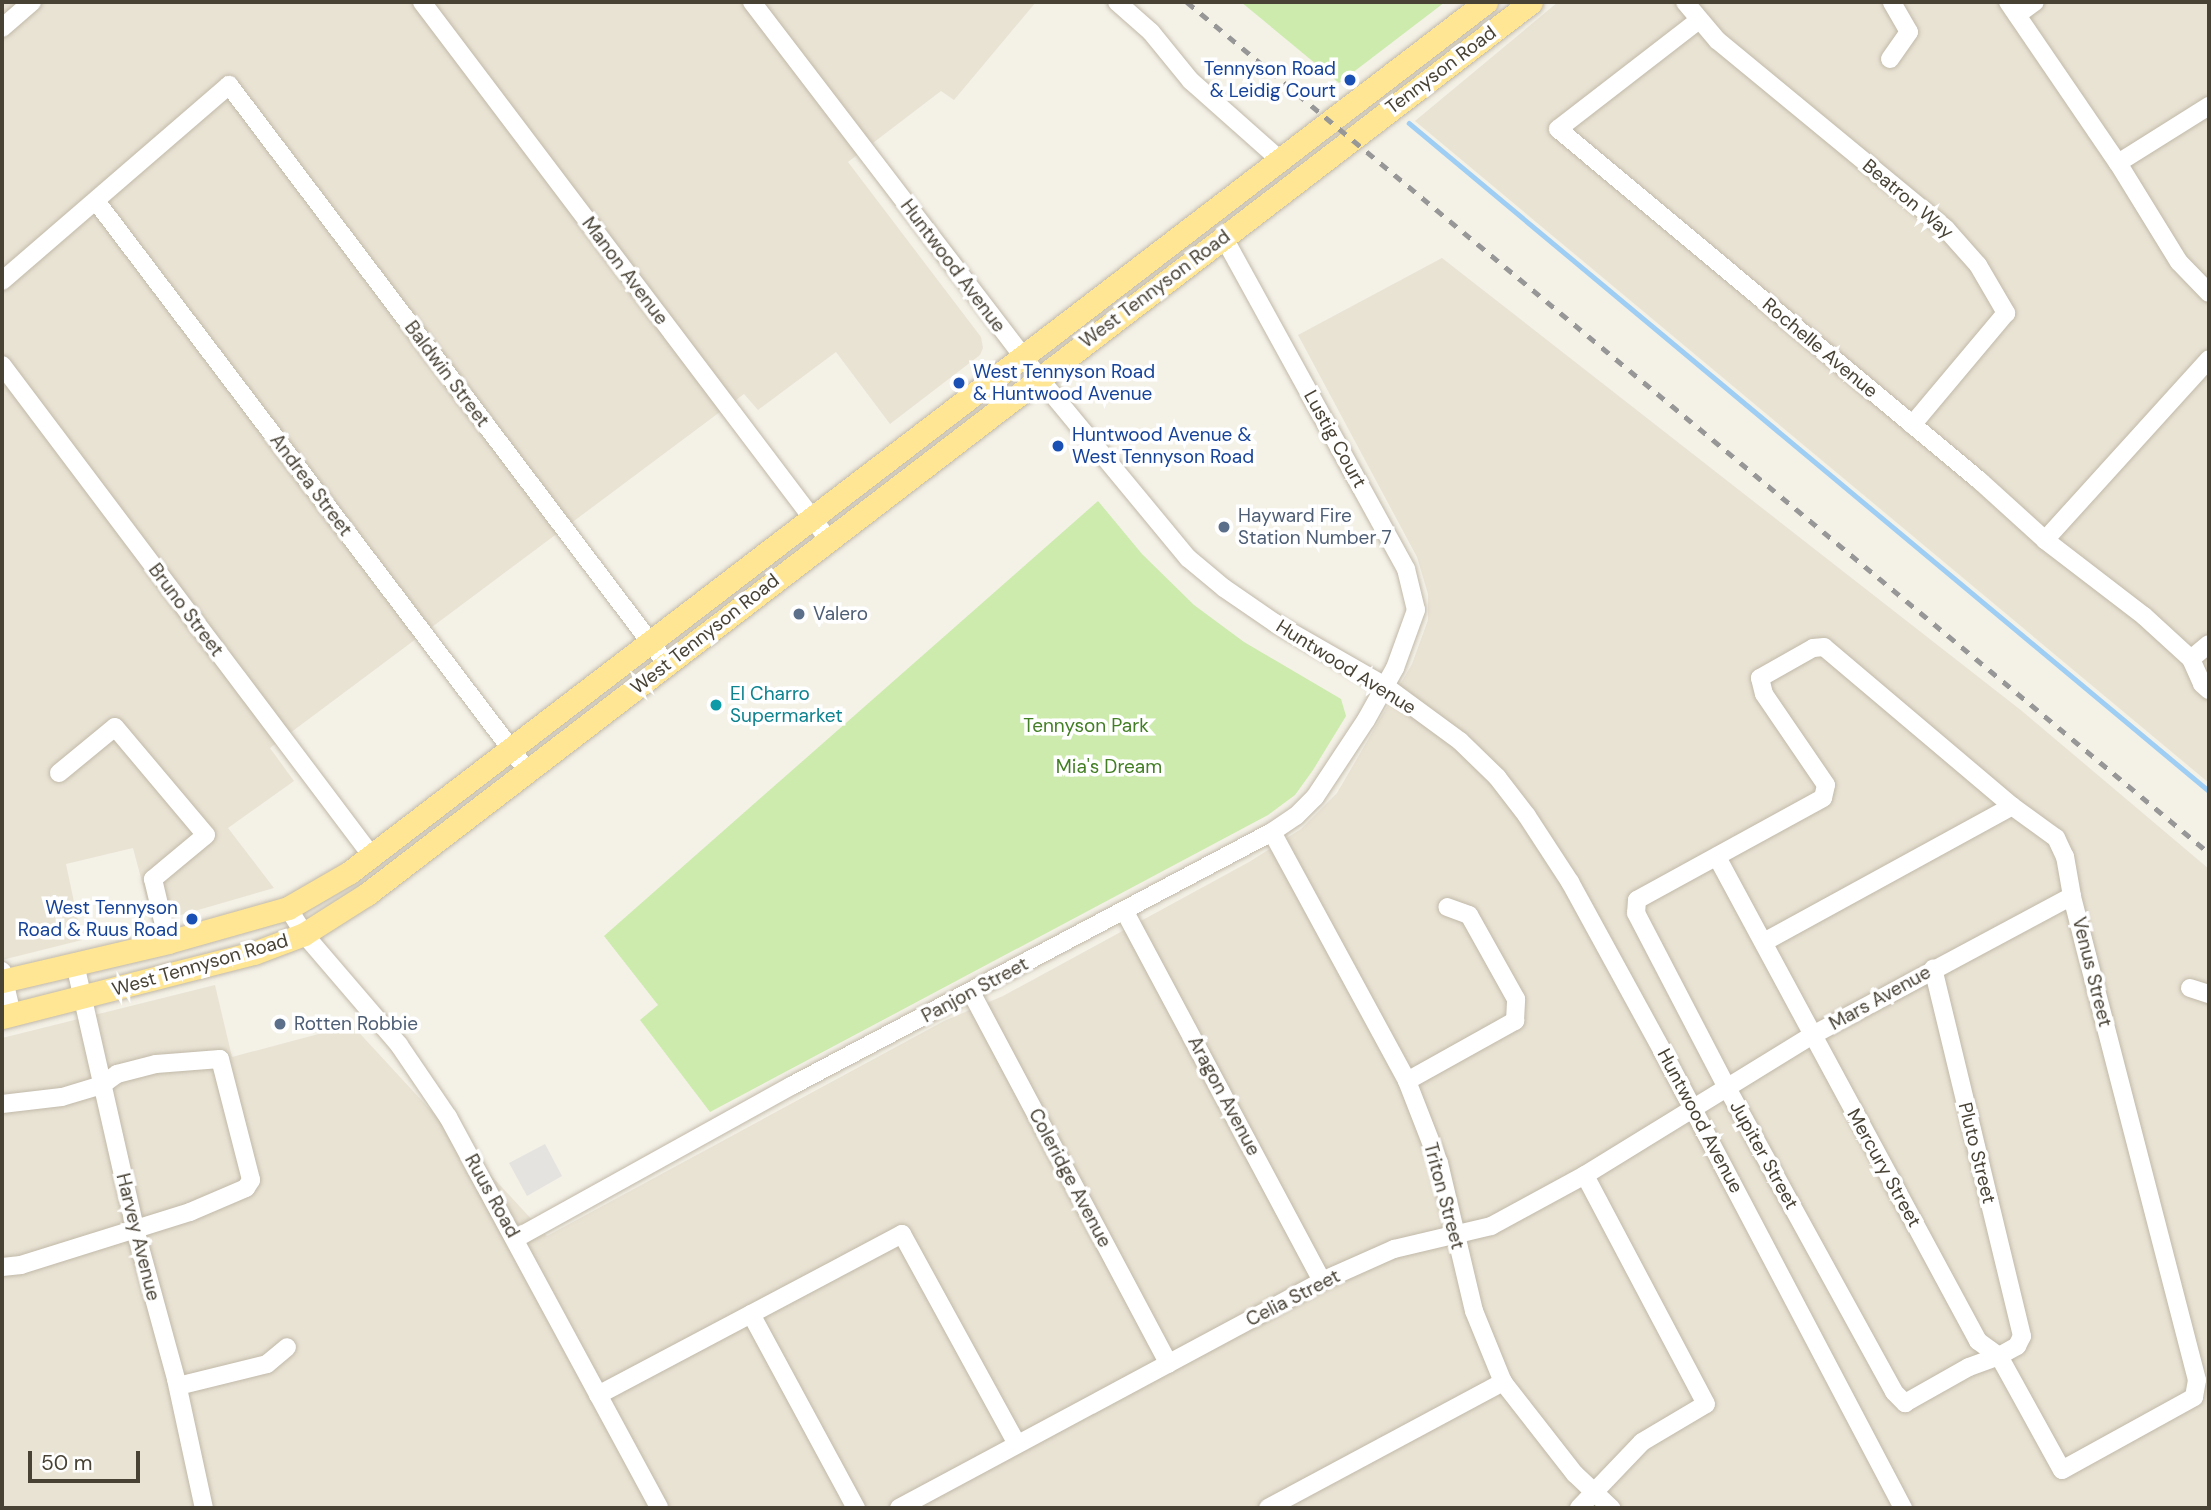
<!DOCTYPE html>
<style>
body{margin:0}
#map{position:relative;width:2211px;height:1510px;overflow:hidden;background:#f4f1e7;font-family:"DM Sans",sans-serif}
div>[style]{position:absolute}
.residential>*{inset:0;background:#e9e3d4}
.green>*{inset:0;background:#ccebad}
.parking>*{inset:0;background:#e5e3df}
.stream>*{height:4.5px;margin:-2.25px;padding:0 2.25px;transform-origin:2.25px;border-radius:2.25px;background:#9fcef5}
.roads{filter:drop-shadow(0 0 2px #c1b9a9) drop-shadow(0 0 2px #c1b9a9)}
.minor>*{height:18px;margin:-9px;padding:0 9px;transform-origin:9px;border-radius:9px;background:#fff}
.major>*{height:23px;margin:-11.5px;padding:0 11.5px;transform-origin:11.5px;border-radius:11.5px;background:#ffe695}
.rail>*{height:4.5px;margin-top:-2.25px;transform-origin:0;background:repeating-linear-gradient(90deg,#979797 0 9px,transparent 0 18px)}
.dots>*{width:19px;height:19px;translate:-50% -50%;box-sizing:border-box;border:4px solid #fff;border-radius:50%}
span{translate:-50% -50%;white-space:nowrap;text-align:center;line-height:1.15;-webkit-text-stroke:7px #fff;paint-order:stroke}
.transit-label{font-size:19px;color:#164399}
.right{translate:-100% -50%;text-align:right}
.left{translate:0 -50%;text-align:left}
.street-label{font-size:19px;color:#484235}
.service-label{font-size:19px;color:#4e5e75}
.culture-label{font-size:19px;color:#0d838f}
.park-label{font-size:19px;color:#427e24}
.frame{position:absolute;inset:0;border:4px solid #484235;pointer-events:none}
.scale{position:absolute;left:28px;top:1451px;width:112px;height:32px;box-sizing:border-box;border:4px solid #484235;border-top:0;padding-left:9px;font-size:21px;line-height:24px;white-space:nowrap;color:#484235;-webkit-text-stroke:5px #fff;paint-order:stroke}
</style>
<div id="map">
<div class="residential">
<i style="clip-path:polygon(2px 2px,1036px 2px,954px 100px,941px 91px,848px 162px,981px 337px,983px 348px,980px 355px,890px 424px,836px 352px,758px 410px,744px 394px,270px 748px,294px 781px,228px 828px,274px 888px,153px 923px,133px 848px,66px 864px,82px 940px,2px 960px)"></i>
<i style="clip-path:polygon(1558px 2px,2209px 2px,2209px 783px,1415px 121px)"></i>
<i style="clip-path:polygon(1442px 258px,2022px 711px,2209px 869px,2209px 1508px,2px 1508px,2px 1038px,215px 985px,232px 1057px,352px 1025px,547px 1236px,944px 1021px,1003px 996px,1249px 862px,1301px 829px,1337px 793px,1412px 664px,1428px 620px,1428px 594px,1417px 557px,1298px 335px)"></i>
</div>
<div class="green">
<i style="clip-path:polygon(1241px 2px,1445px 2px,1339px 83px)"></i>
<i style="clip-path:polygon(1098px 501px,1142px 554px,1194px 605px,1244px 642px,1341px 699px,1346px 716px,1313px 770px,1295px 795px,1268px 815px,710px 1112px,640px 1020px,658px 1005px,604px 936px)"></i>
</div>
<div class="parking">
<i style="clip-path:polygon(545px 1144px,562px 1176px,527px 1196px,509px 1163px)"></i>
</div>
<div class="stream">
<i style="left:1409px;top:123px;width:1042px;rotate:39.86deg"></i>
</div>
<div class="roads">
<div class="minor">
<i style="left:422px;top:2px;width:673px;rotate:52.91deg"></i>
<i style="left:752px;top:2px;width:473px;rotate:52.6deg"></i>
<i style="left:1039px;top:378px;width:234px;rotate:50.4deg"></i>
<i style="left:1188px;top:558px;width:47px;rotate:39.8deg"></i>
<i style="left:1224px;top:588px;width:62px;rotate:34.5deg"></i>
<i style="left:1275px;top:623px;width:127px;rotate:29.8deg"></i>
<i style="left:1385px;top:686px;width:93px;rotate:36.3deg"></i>
<i style="left:1460px;top:741px;width:52px;rotate:44.2deg"></i>
<i style="left:1497px;top:777px;width:49px;rotate:52.4deg"></i>
<i style="left:1527px;top:816px;width:79px;rotate:56.9deg"></i>
<i style="left:1570px;top:882px;width:192px;rotate:61.3deg"></i>
<i style="left:1662px;top:1050px;width:518px;rotate:62.25deg"></i>
<i style="left:1117px;top:2px;width:45px;rotate:41.4deg"></i>
<i style="left:1151px;top:32px;width:63px;rotate:50.8deg"></i>
<i style="left:1191px;top:81px;width:118px;rotate:41.6deg"></i>
<i style="left:1685px;top:2px;width:50px;rotate:49.9deg"></i>
<i style="left:1717px;top:40px;width:297px;rotate:39.5deg"></i>
<i style="left:1946px;top:229px;width:48px;rotate:48.4deg"></i>
<i style="left:1978px;top:265px;width:56px;rotate:59.7deg"></i>
<i style="left:2006px;top:313px;width:146px;rotate:130deg"></i>
<i style="left:2008px;top:2px;width:195px;rotate:55.7deg"></i>
<i style="left:2118px;top:163px;width:116px;rotate:58.4deg"></i>
<i style="left:2179px;top:262px;width:43px;rotate:45.9deg"></i>
<i style="left:2017px;top:15px;width:22px;rotate:-36deg"></i>
<i style="left:1699px;top:20px;width:178px;rotate:142.3deg"></i>
<i style="left:1558px;top:129px;width:550px;rotate:39.83deg"></i>
<i style="left:1980px;top:481px;width:88px;rotate:42.2deg"></i>
<i style="left:2045px;top:540px;width:125px;rotate:37.5deg"></i>
<i style="left:2144px;top:616px;width:64px;rotate:42.5deg"></i>
<i style="left:2191px;top:659px;width:27px;rotate:66deg"></i>
<i style="left:2202px;top:684px;width:9px;rotate:41deg"></i>
<i style="left:2px;top:28px;width:40px;rotate:-41deg"></i>
<i style="left:1890px;top:59px;width:33px;rotate:-55deg"></i>
<i style="left:1909px;top:32px;width:34px;rotate:-120deg"></i>
<i style="left:2118px;top:163px;width:107px;rotate:-32.1deg"></i>
<i style="left:96px;top:201px;width:714px;rotate:52.86deg"></i>
<i style="left:2px;top:281px;width:300px;rotate:-40.8deg"></i>
<i style="left:229px;top:85px;width:725px;rotate:52.91deg"></i>
<i style="left:2px;top:365px;width:613px;rotate:53.02deg"></i>
<i style="left:2045px;top:540px;width:244px;rotate:-47.8deg"></i>
<i style="left:2191px;top:659px;width:23px;rotate:-40deg"></i>
<i style="left:59px;top:773px;width:72px;rotate:-39.4deg"></i>
<i style="left:115px;top:727px;width:141px;rotate:49.9deg"></i>
<i style="left:206px;top:835px;width:69px;rotate:140.3deg"></i>
<i style="left:153px;top:879px;width:65px;rotate:76.6deg"></i>
<i style="left:1272px;top:832px;width:283px;rotate:61.5deg"></i>
<i style="left:1407px;top:1081px;width:88px;rotate:68.7deg"></i>
<i style="left:1439px;top:1163px;width:152px;rotate:76.7deg"></i>
<i style="left:1474px;top:1311px;width:77px;rotate:67.8deg"></i>
<i style="left:1503px;top:1382px;width:117px;rotate:52deg"></i>
<i style="left:1575px;top:1474px;width:50px;rotate:43.4deg"></i>
<i style="left:1717px;top:857px;width:550px;rotate:61.66deg"></i>
<i style="left:1978px;top:1341px;width:26px;rotate:36deg"></i>
<i style="left:1999px;top:1356px;width:130px;rotate:61.1deg"></i>
<i style="left:2062px;top:1470px;width:151px;rotate:-28.9deg"></i>
<i style="left:2194px;top:1397px;width:17px;rotate:-80deg"></i>
<i style="left:2197px;top:1380px;width:500px;rotate:-104.5deg"></i>
<i style="left:2072px;top:896px;width:40px;rotate:-100deg"></i>
<i style="left:2065px;top:857px;width:21px;rotate:-115deg"></i>
<i style="left:2056px;top:838px;width:54px;rotate:-144deg"></i>
<i style="left:2012px;top:806px;width:246px;rotate:-139.8deg"></i>
<i style="left:1824px;top:647px;width:11px;rotate:175deg"></i>
<i style="left:1813px;top:648px;width:61px;rotate:150.5deg"></i>
<i style="left:1760px;top:678px;width:16px;rotate:76deg"></i>
<i style="left:1764px;top:694px;width:110px;rotate:55.7deg"></i>
<i style="left:1826px;top:785px;width:13px;rotate:103deg"></i>
<i style="left:1823px;top:798px;width:212px;rotate:151.3deg"></i>
<i style="left:1637px;top:900px;width:13px;rotate:94deg"></i>
<i style="left:1636px;top:913px;width:195px;rotate:62.5deg"></i>
<i style="left:1726px;top:1086px;width:349px;rotate:61.2deg"></i>
<i style="left:1894px;top:1392px;width:16px;rotate:45deg"></i>
<i style="left:1905px;top:1403px;width:73px;rotate:-29.4deg"></i>
<i style="left:1969px;top:1367px;width:32px;rotate:-20deg"></i>
<i style="left:1999px;top:1356px;width:21px;rotate:-29deg"></i>
<i style="left:2017px;top:1346px;width:11px;rotate:-63deg"></i>
<i style="left:2022px;top:1336px;width:378px;rotate:-103.6deg"></i>
<i style="left:288px;top:908px;width:31px;rotate:58deg"></i>
<i style="left:304px;top:934px;width:146px;rotate:49.4deg"></i>
<i style="left:399px;top:1045px;width:87px;rotate:55.8deg"></i>
<i style="left:448px;top:1117px;width:444px;rotate:61.6deg"></i>
<i style="left:1125px;top:912px;width:418px;rotate:61.9deg"></i>
<i style="left:1764px;top:942px;width:283px;rotate:-28.7deg"></i>
<i style="left:75px;top:964px;width:272px;rotate:77.2deg"></i>
<i style="left:135px;top:1229px;width:156px;rotate:74.7deg"></i>
<i style="left:176px;top:1379px;width:132px;rotate:77.8deg"></i>
<i style="left:2px;top:971px;width:45px;rotate:77.2deg"></i>
<i style="left:2190px;top:988px;width:20px;rotate:18deg"></i>
<i style="left:971px;top:992px;width:421px;rotate:62deg"></i>
<i style="left:1407px;top:1081px;width:124px;rotate:-29.1deg"></i>
<i style="left:1515px;top:1021px;width:22px;rotate:-87deg"></i>
<i style="left:1516px;top:999px;width:96px;rotate:-119.2deg"></i>
<i style="left:1469px;top:915px;width:23px;rotate:-160deg"></i>
<i style="left:2px;top:1104px;width:60px;rotate:-6.7deg"></i>
<i style="left:62px;top:1097px;width:42px;rotate:-16.7deg"></i>
<i style="left:102px;top:1085px;width:19px;rotate:-36deg"></i>
<i style="left:117px;top:1074px;width:40px;rotate:-14.4deg"></i>
<i style="left:156px;top:1064px;width:64px;rotate:-4.5deg"></i>
<i style="left:220px;top:1059px;width:125px;rotate:75.6deg"></i>
<i style="left:251px;top:1180px;width:9px;rotate:122deg"></i>
<i style="left:246px;top:1188px;width:61px;rotate:156.8deg"></i>
<i style="left:190px;top:1212px;width:177px;rotate:162.6deg"></i>
<i style="left:21px;top:1265px;width:19px;rotate:174deg"></i>
<i style="left:515px;top:1239px;width:316px;rotate:-29deg"></i>
<i style="left:791px;top:1086px;width:544px;rotate:-27.84deg"></i>
<i style="left:1272px;top:832px;width:29px;rotate:-34deg"></i>
<i style="left:1296px;top:816px;width:27px;rotate:-45deg"></i>
<i style="left:1315px;top:797px;width:92px;rotate:-56.5deg"></i>
<i style="left:1366px;top:720px;width:60px;rotate:-60.9deg"></i>
<i style="left:1395px;top:668px;width:62px;rotate:-70.1deg"></i>
<i style="left:1416px;top:610px;width:42px;rotate:-103.7deg"></i>
<i style="left:1406px;top:569px;width:380px;rotate:-118.8deg"></i>
<i style="left:751px;top:1314px;width:221px;rotate:61.6deg"></i>
<i style="left:178px;top:1386px;width:92px;rotate:-13.9deg"></i>
<i style="left:267px;top:1364px;width:26px;rotate:-40deg"></i>
<i style="left:598px;top:1395px;width:344px;rotate:-27.9deg"></i>
<i style="left:902px;top:1234px;width:239px;rotate:61.3deg"></i>
<i style="left:899px;top:1508px;width:480px;rotate:-28.2deg"></i>
<i style="left:1322px;top:1281px;width:79px;rotate:-24deg"></i>
<i style="left:1394px;top:1249px;width:100px;rotate:-13.3deg"></i>
<i style="left:1491px;top:1226px;width:107px;rotate:-28.5deg"></i>
<i style="left:1585px;top:1175px;width:265px;rotate:-31.6deg"></i>
<i style="left:1811px;top:1036px;width:296px;rotate:-28.2deg"></i>
<i style="left:1268px;top:1508px;width:267px;rotate:-28.2deg"></i>
<i style="left:1579px;top:1508px;width:91px;rotate:-46.3deg"></i>
<i style="left:1642px;top:1442px;width:74px;rotate:-30.7deg"></i>
<i style="left:1706px;top:1404px;width:259px;rotate:-117.9deg"></i>
</div>
<div class="major">
<i style="left:2px;top:981px;width:171px;rotate:-13.2deg"></i>
<i style="left:168px;top:942px;width:125px;rotate:-15.8deg"></i>
<i style="left:288px;top:908px;width:72px;rotate:-30.1deg"></i>
<i style="left:350px;top:872px;width:1431px;rotate:-37.45deg"></i>
<i style="left:2px;top:1017px;width:260px;rotate:-14.3deg"></i>
<i style="left:254px;top:953px;width:53px;rotate:-20.8deg"></i>
<i style="left:304px;top:934px;width:75px;rotate:-32.4deg"></i>
<i style="left:367px;top:894px;width:1466px;rotate:-37.46deg"></i>
</div>
</div>
<div class="rail">
<i style="left:1187px;top:2px;width:1330px;rotate:39.78deg"></i>
</div>
<div class="dots">
<i style="left:1350px;top:80px;background:#1a4fb4"></i>
<i style="left:959px;top:383px;background:#1a4fb4"></i>
<i style="left:1058px;top:446px;background:#1a4fb4"></i>
<i style="left:1224px;top:527px;background:#5c6f8a"></i>
<i style="left:799px;top:614px;background:#5c6f8a"></i>
<i style="left:716px;top:705px;background:#0f9aa8"></i>
<i style="left:192px;top:919px;background:#1a4fb4"></i>
<i style="left:280px;top:1024px;background:#5c6f8a"></i>
</div>
<div class="transit-label">
<span class="right" style="left:1336px;top:80px">Tennyson Road<br>&amp; Leidig Court</span>
<span class="left" style="left:973px;top:383px">West Tennyson Road<br>&amp; Huntwood Avenue</span>
<span class="left" style="left:1072px;top:446px">Huntwood Avenue &amp;<br>West Tennyson Road</span>
<span class="right" style="left:178px;top:919px">West Tennyson<br>Road &amp; Ruus Road</span>
</div>
<div class="street-label">
<span style="left:1441px;top:70px;rotate:-37deg">Tennyson Road</span>
<span style="left:1908px;top:199px;rotate:40deg">Beatron Way</span>
<span style="left:953px;top:266px;rotate:53deg">Huntwood Avenue</span>
<span style="left:625px;top:271px;rotate:53deg">Manon Avenue</span>
<span style="left:1155px;top:289px;rotate:-37deg">West Tennyson Road</span>
<span style="left:1820px;top:348px;rotate:40deg">Rochelle Avenue</span>
<span style="left:447px;top:374px;rotate:53deg">Baldwin Street</span>
<span style="left:1335px;top:439px;rotate:61deg">Lustig Court</span>
<span style="left:311px;top:485px;rotate:53deg">Andrea Street</span>
<span style="left:186px;top:610px;rotate:53deg">Bruno Street</span>
<span style="left:705px;top:634px;rotate:-38deg">West Tennyson Road</span>
<span style="left:1346px;top:667px;rotate:32deg">Huntwood Avenue</span>
<span style="left:200px;top:965px;rotate:-16deg">West Tennyson Road</span>
<span style="left:2092px;top:972px;rotate:76deg">Venus Street</span>
<span style="left:975px;top:990px;rotate:-28deg">Panjon Street</span>
<span style="left:1880px;top:998px;rotate:-29deg">Mars Avenue</span>
<span style="left:1224px;top:1096px;rotate:62deg">Aragon Avenue</span>
<span style="left:1700px;top:1121px;rotate:62deg">Huntwood Avenue</span>
<span style="left:1977px;top:1153px;rotate:76deg">Pluto Street</span>
<span style="left:1764px;top:1155px;rotate:61deg">Jupiter Street</span>
<span style="left:1884px;top:1168px;rotate:61deg">Mercury Street</span>
<span style="left:1070px;top:1178px;rotate:62deg">Coleridge Avenue</span>
<span style="left:492px;top:1196px;rotate:61deg">Ruus Road</span>
<span style="left:1444px;top:1196px;rotate:75deg">Triton Street</span>
<span style="left:138px;top:1237px;rotate:76deg">Harvey Avenue</span>
<span style="left:1293px;top:1298px;rotate:-27deg">Celia Street</span>
</div>
<div class="service-label">
<span class="left" style="left:1238px;top:527px">Hayward Fire<br>Station Number 7</span>
<span class="left" style="left:813px;top:614px">Valero</span>
<span class="left" style="left:294px;top:1024px">Rotten Robbie</span>
</div>
<div class="culture-label">
<span class="left" style="left:730px;top:705px">El Charro<br>Supermarket</span>
</div>
<div class="park-label">
<span style="left:1086px;top:726px">Tennyson Park</span>
<span style="left:1109px;top:767px">Mia's Dream</span>
</div>
<div class="frame"></div>
<div class="scale">50 m</div>
</div>
